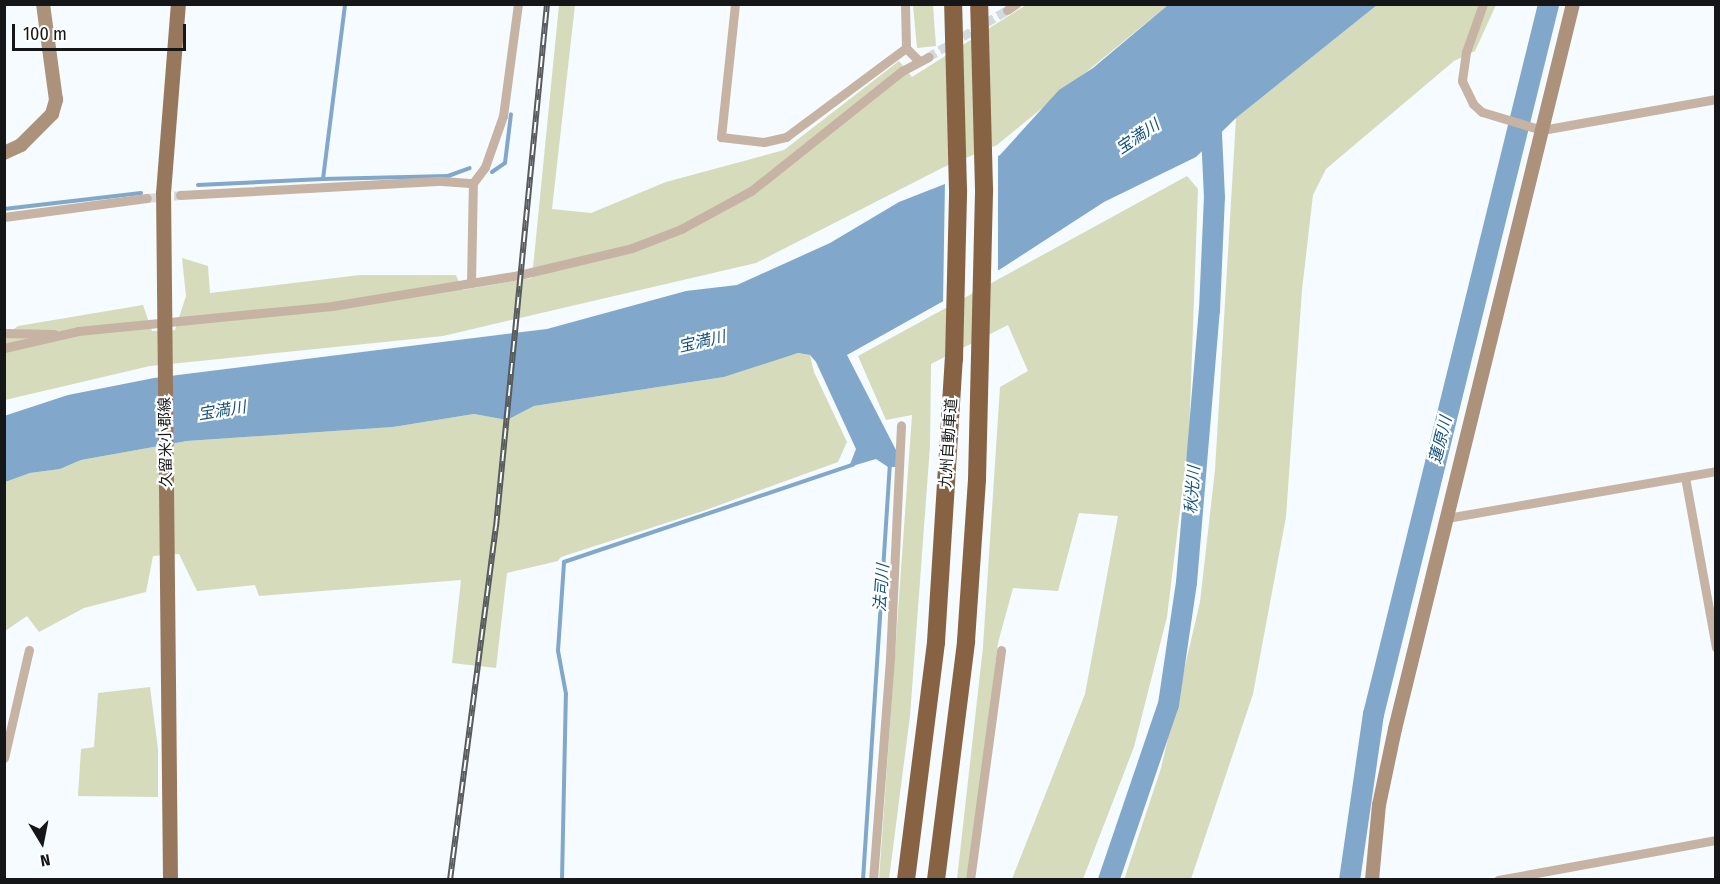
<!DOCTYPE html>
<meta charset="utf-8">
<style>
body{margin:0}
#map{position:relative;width:1720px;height:884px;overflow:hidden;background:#f5fbff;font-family:"Fira Sans Condensed","Noto Sans JP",sans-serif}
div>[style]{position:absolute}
.green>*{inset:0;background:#d6dbbb}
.water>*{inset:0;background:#81a8ca}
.pier>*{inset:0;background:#f5fbff}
.stream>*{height:4px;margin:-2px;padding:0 2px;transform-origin:2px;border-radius:2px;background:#81a8ca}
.river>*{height:21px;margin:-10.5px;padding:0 10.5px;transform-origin:10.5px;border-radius:10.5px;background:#81a8ca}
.street-tunnel>*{height:9px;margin-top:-4.5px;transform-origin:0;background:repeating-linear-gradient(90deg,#d3d9dc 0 9px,transparent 0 13.5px)}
.street>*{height:9px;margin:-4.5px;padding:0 4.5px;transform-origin:4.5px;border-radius:4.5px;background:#c6b3a4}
.secondary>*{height:14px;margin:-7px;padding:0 7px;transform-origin:7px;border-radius:7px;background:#ac917b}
.primary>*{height:15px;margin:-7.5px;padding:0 7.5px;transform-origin:7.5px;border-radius:7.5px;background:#98785d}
.highway>*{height:18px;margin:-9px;padding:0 9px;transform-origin:9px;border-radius:9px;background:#876343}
.rail>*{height:6px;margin-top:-3px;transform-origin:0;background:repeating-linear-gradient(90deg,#fff 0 11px,#595c5e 0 22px);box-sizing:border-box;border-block:2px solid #595c5e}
span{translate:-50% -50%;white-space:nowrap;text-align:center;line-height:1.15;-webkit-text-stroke:4.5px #fff;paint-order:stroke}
.street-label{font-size:15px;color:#141617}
.water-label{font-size:16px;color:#15527f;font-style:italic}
.frame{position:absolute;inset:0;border:6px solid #141617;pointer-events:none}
.north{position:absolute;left:12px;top:812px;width:60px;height:60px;-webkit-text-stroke:4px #fff;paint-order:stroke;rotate:170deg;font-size:16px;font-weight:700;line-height:24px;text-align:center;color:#141617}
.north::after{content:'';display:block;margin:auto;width:21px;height:27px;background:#141617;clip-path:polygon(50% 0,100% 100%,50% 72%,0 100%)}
.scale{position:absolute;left:12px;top:24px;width:174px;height:27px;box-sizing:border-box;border:3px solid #141617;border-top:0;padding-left:8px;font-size:18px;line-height:21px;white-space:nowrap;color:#141617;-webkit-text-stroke:4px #fff;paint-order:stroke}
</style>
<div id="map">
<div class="green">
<i style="clip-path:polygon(559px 5px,575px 5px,552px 209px,591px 213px,666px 182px,784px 150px,899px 61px,912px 77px,1026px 5px,1168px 5px,997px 145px,944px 167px,756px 263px,443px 336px,150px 366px,5px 400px,5px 336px,18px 326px,143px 305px,152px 331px,175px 330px,186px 296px,182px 258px,208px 266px,210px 293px,360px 275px,456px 275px,462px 290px,532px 278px)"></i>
<i style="clip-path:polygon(913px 5px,933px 5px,936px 46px,917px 48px)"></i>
<i style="clip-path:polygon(1377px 5px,1496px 5px,1475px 51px,1454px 61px,1326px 169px,1313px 195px,1302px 290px,1286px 517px,1253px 694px,1191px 879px,1124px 880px,1161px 768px,1200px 602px,1215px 470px,1236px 118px)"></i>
<i style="clip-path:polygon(1187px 176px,1198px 189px,1189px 437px,1167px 617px,1134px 747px,1083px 879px,1012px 879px,1085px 694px,1118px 516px,1079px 513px,1058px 591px,1013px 588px,998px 643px,968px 879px,957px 879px,983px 647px,1000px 387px,1028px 371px,1008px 325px,931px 364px,930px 446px,910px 716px,889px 879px,879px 879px,912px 415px,886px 420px,858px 356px)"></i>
<i style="clip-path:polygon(797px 353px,810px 355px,814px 372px,847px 442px,838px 462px,703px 511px,561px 557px,558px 561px,507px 573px,496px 668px,452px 663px,461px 580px,259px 596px,255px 585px,197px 591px,179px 554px,153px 556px,146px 592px,84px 608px,39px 632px,27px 616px,5px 631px,4px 482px,30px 473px,60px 469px,81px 460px,187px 441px,393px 427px,474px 414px,507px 420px,534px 406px,724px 377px)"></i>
<i style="clip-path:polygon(150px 687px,158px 749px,158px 797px,78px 796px,81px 749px,94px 747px,98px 693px)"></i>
</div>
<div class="water">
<i style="clip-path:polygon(1168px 5px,1377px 5px,1236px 118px,1196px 157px,1104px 202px,999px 270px,847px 355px,896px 450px,898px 467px,888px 467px,876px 459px,849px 467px,856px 449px,816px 362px,810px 355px,798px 353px,724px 377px,534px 406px,507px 420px,474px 414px,393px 427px,187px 441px,81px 460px,60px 469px,30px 473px,5px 482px,4px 416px,68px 395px,154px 378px,547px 329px,686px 291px,737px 285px,830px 243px,899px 202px,950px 182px,1000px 155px,1059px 90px,1093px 68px)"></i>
</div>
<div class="pier">
<i style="clip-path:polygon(998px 152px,998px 274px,943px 305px,945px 181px)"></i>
</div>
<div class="stream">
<i style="left:492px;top:172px;width:16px;rotate:-35deg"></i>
<i style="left:505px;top:163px;width:49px;rotate:-83deg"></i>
<i style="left:323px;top:179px;width:125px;rotate:-1.4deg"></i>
<i style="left:448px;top:176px;width:23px;rotate:-20deg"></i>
<i style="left:198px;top:185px;width:125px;rotate:-2.7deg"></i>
<i style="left:323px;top:179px;width:176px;rotate:-82.8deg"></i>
<i style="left:4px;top:209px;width:138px;rotate:-6.7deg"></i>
<i style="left:562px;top:880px;width:186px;rotate:-88.8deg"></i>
<i style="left:566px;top:694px;width:44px;rotate:-100.5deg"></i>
<i style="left:558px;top:651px;width:89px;rotate:-86.1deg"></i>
<i style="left:564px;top:562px;width:305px;rotate:-18.6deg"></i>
<i style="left:863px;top:880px;width:417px;rotate:-86.3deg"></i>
</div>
<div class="river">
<i style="left:1108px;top:880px;width:186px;rotate:-71.2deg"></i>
<i style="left:1168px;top:704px;width:123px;rotate:-81.6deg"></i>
<i style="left:1186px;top:582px;width:273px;rotate:-85.2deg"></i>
<i style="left:1209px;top:310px;width:113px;rotate:-87.5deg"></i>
<i style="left:1214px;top:197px;width:84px;rotate:-92.7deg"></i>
<i style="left:1349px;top:880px;width:168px;rotate:-81.8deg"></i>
<i style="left:1373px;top:714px;width:731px;rotate:-76.15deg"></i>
</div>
<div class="street-tunnel">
<i style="left:928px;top:57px;width:92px;rotate:-30.7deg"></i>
<i style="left:147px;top:198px;width:33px;rotate:-5deg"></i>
</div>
<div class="street">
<i style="left:735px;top:4px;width:134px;rotate:96deg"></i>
<i style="left:721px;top:137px;width:43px;rotate:6.6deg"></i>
<i style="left:764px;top:142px;width:23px;rotate:-13deg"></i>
<i style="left:786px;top:137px;width:149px;rotate:-36.6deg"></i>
<i style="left:905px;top:4px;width:44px;rotate:88.7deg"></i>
<i style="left:906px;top:48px;width:18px;rotate:45deg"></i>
<i style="left:1483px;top:4px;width:51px;rotate:109.5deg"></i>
<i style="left:1466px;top:52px;width:29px;rotate:98deg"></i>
<i style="left:1462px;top:81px;width:25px;rotate:64deg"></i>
<i style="left:1473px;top:104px;width:12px;rotate:42deg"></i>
<i style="left:1482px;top:112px;width:63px;rotate:16.7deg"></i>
<i style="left:1542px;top:130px;width:177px;rotate:-10.1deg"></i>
<i style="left:1007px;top:10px;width:11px;rotate:-34deg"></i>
<i style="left:180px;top:195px;width:262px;rotate:-3.1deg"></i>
<i style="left:442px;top:181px;width:31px;rotate:4deg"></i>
<i style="left:473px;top:183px;width:20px;rotate:-53deg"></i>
<i style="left:485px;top:167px;width:54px;rotate:-70.6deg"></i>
<i style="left:503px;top:116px;width:113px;rotate:-82.4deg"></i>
<i style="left:4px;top:217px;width:144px;rotate:-7.6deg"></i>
<i style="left:471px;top:283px;width:100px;rotate:-88.9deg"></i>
<i style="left:4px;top:333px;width:50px;rotate:1.1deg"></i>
<i style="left:4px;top:348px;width:76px;rotate:-12.9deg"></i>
<i style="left:78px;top:331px;width:255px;rotate:-5.6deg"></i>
<i style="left:332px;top:306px;width:190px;rotate:-9.4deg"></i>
<i style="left:519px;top:275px;width:116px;rotate:-13.4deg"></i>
<i style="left:632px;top:248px;width:53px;rotate:-21.2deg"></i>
<i style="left:681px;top:229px;width:80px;rotate:-28.5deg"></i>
<i style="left:751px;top:191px;width:193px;rotate:-38.5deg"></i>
<i style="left:902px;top:71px;width:30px;rotate:-28deg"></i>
<i style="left:1685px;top:477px;width:173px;rotate:79.7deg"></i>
<i style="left:1447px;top:518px;width:273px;rotate:-9.9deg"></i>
<i style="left:4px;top:758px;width:111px;rotate:-77deg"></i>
<i style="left:873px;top:880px;width:222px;rotate:-85.6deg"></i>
<i style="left:890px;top:659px;width:234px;rotate:-87.3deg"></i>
<i style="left:970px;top:880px;width:232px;rotate:-82.3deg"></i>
<i style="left:1498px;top:880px;width:222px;rotate:-10.4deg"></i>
</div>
<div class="secondary">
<i style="left:4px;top:153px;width:19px;rotate:-25deg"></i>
<i style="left:21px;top:145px;width:44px;rotate:-45deg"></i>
<i style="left:52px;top:114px;width:15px;rotate:-74deg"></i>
<i style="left:56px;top:100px;width:97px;rotate:-97.7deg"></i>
<i style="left:1372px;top:880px;width:75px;rotate:-84.7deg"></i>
<i style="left:1379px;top:805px;width:78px;rotate:-78.1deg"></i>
<i style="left:1395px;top:729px;width:747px;rotate:-76.21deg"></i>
</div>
<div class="primary">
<i style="left:170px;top:880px;width:687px;rotate:-90.58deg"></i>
<i style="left:163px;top:193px;width:190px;rotate:-85.5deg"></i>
</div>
<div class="highway">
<i style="left:906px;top:880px;width:240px;rotate:-82.8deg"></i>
<i style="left:936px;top:642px;width:284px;rotate:-86.4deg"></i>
<i style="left:954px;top:359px;width:169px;rotate:-88.6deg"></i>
<i style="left:958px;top:190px;width:186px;rotate:-91.5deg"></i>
<i style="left:936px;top:880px;width:241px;rotate:-82.8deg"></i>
<i style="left:966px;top:641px;width:162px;rotate:-86.1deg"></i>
<i style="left:977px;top:479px;width:290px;rotate:-88.6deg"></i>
<i style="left:984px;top:189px;width:185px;rotate:-91.5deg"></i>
</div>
<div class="rail">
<i style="left:450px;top:880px;width:356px;rotate:-82.6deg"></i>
<i style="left:496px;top:527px;width:525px;rotate:-84.43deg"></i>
</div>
<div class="street-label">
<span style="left:166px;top:442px;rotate:-91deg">久留米小郡線</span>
<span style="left:949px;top:443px;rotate:-86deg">九州自動車道</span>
</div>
<div class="water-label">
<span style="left:1138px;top:137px;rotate:-34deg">宝満川</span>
<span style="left:702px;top:342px;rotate:-13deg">宝満川</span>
<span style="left:222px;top:411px;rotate:-9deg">宝満川</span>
<span style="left:1441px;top:440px;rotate:-76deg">蓮原川</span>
<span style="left:1193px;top:490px;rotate:-86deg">秋光川</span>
<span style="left:882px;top:588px;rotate:-86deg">法司川</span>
</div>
<div class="frame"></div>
<div class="north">N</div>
<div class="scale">100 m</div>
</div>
